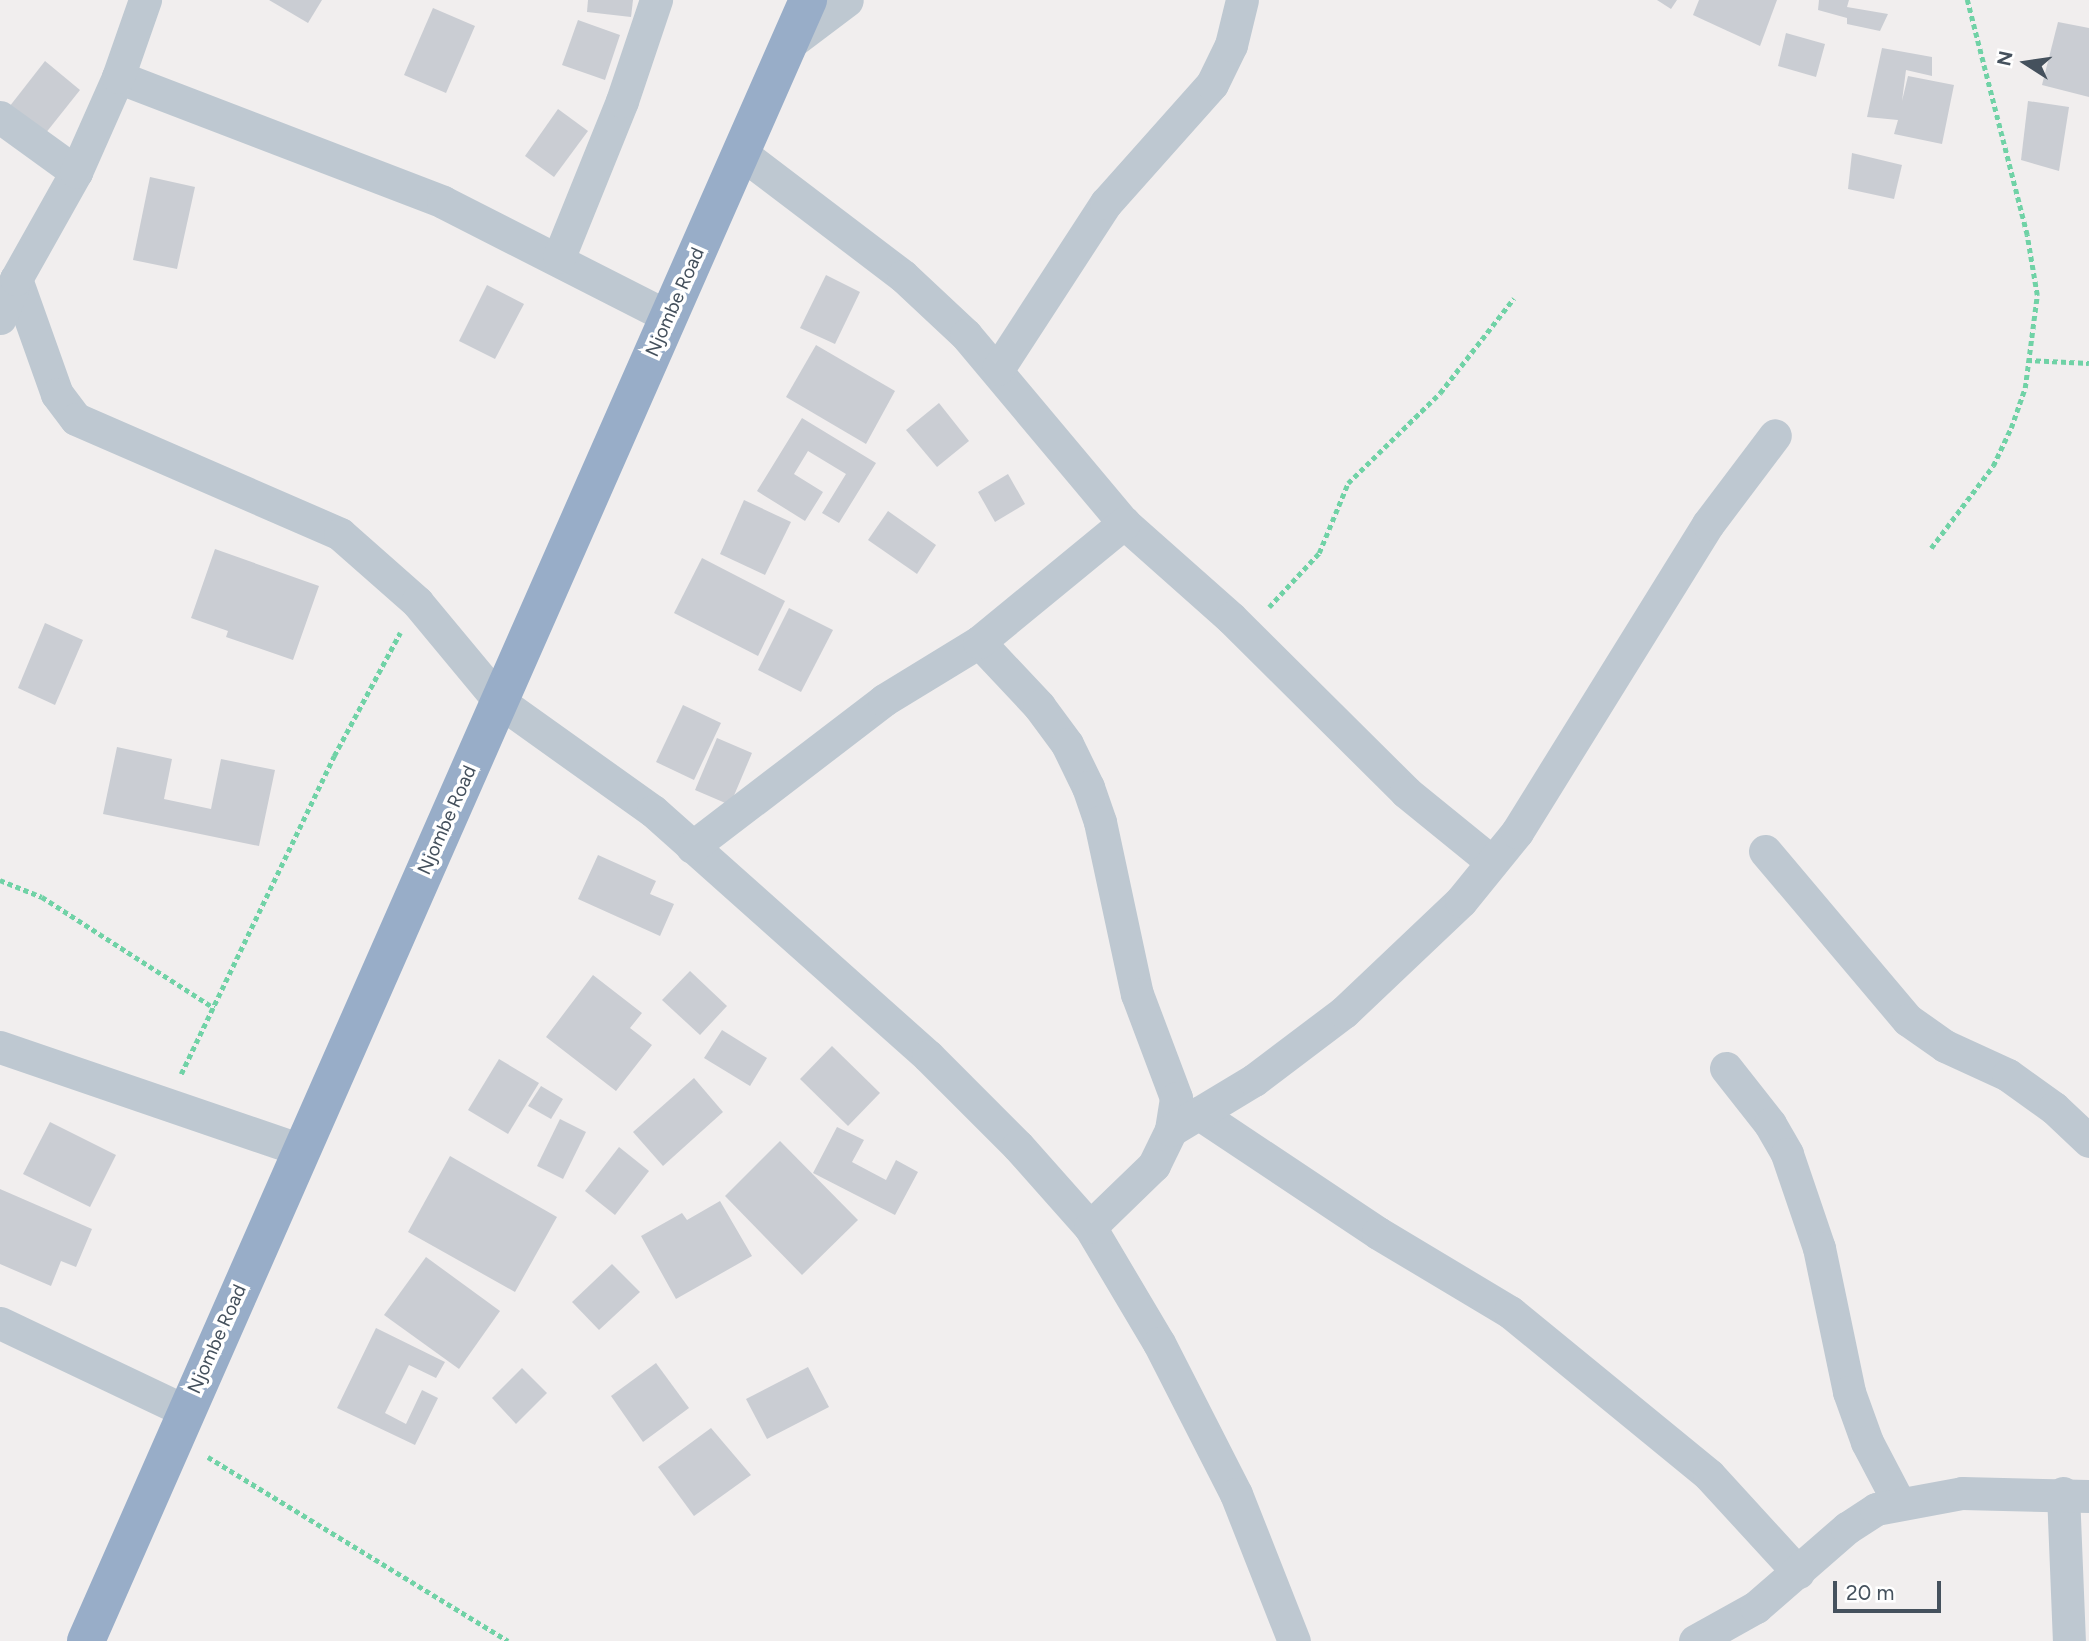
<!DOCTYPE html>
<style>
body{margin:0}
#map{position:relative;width:2089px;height:1641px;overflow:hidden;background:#f1eeee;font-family:Figtree,sans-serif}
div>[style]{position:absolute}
.building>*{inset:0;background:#cacdd3}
.path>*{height:4.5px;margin-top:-2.25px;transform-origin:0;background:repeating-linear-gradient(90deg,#70d2a6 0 5px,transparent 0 8.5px)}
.minor>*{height:33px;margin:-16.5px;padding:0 16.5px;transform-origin:16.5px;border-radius:16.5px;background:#bec8d1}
.trunk>*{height:38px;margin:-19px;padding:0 19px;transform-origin:19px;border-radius:19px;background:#98adc8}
span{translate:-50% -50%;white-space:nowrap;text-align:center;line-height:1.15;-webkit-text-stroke:7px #fff;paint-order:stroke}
.street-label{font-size:19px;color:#45515d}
.north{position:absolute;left:1991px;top:28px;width:70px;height:70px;-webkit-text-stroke:5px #fff;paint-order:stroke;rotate:282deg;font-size:19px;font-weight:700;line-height:28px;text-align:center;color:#45515d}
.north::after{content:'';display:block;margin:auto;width:24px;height:32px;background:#45515d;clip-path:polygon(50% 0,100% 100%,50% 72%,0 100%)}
.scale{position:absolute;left:1833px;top:1581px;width:108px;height:32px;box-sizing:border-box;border:4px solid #45515d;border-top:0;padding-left:9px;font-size:21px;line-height:24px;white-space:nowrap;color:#45515d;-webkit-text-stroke:5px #fff;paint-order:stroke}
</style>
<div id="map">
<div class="building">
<i style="clip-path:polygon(269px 0,322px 0,308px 23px)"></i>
<i style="clip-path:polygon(588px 0,633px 0,631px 17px,587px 12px)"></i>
<i style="clip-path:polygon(1657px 0,1677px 0,1671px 9px)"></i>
<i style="clip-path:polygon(1699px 0,1777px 0,1760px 46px,1693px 15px)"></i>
<i style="clip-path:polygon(1819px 0,1849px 0,1847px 7px,1888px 14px,1880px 31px,1847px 24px,1847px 18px,1818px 10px)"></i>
<i style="clip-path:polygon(433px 8px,475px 26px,446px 93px,404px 75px)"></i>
<i style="clip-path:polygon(578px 20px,620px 35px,605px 80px,562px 65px)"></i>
<i style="clip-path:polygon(2058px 22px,2089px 28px,2089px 97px,2042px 85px)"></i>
<i style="clip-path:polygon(1786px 33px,1825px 44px,1816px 77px,1778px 66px)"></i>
<i style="clip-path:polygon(1882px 48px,1932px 57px,1932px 76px,1906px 70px,1902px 101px,1908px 76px,1954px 85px,1942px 144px,1894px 134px,1898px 120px,1867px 117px)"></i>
<i style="clip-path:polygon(45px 61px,80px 90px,41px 139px,6px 111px)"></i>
<i style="clip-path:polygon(2028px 101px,2069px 107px,2059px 171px,2021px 160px)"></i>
<i style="clip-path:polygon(558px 109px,588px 131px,554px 177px,525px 156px)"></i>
<i style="clip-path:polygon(1852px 153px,1902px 165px,1894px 199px,1848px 189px)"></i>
<i style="clip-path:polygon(150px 177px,195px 187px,177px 269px,133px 260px)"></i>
<i style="clip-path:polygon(826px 275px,860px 292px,835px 344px,800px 328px)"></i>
<i style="clip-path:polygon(487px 285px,524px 304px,495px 359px,459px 341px)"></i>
<i style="clip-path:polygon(816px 345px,895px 391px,866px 444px,786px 397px)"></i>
<i style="clip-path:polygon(939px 403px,969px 441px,937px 467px,906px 430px)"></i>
<i style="clip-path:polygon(802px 418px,876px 463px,839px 523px,822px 513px,846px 474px,808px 451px,794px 474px,823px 492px,805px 521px,757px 491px)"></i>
<i style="clip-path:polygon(1008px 474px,1025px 504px,995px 522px,978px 492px)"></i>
<i style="clip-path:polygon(744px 500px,791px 522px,765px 575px,720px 554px)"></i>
<i style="clip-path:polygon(888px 511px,936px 545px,917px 574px,868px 540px)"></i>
<i style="clip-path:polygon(215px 549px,319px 586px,293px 660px,226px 637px,228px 631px,191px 618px)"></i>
<i style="clip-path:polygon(702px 558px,785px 601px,758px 656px,674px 613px)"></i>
<i style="clip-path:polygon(789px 608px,833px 630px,801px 692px,758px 670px)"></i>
<i style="clip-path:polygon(45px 623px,83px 640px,55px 705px,18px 688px)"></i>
<i style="clip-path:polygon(683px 705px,721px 723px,694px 780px,656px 762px)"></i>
<i style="clip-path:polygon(717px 738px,752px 753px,730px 805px,695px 790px)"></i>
<i style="clip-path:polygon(117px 747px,172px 759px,164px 799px,211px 809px,221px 759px,275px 770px,259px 846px,103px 814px)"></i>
<i style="clip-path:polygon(598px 855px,656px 881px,650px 894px,674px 904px,660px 936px,578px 899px)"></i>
<i style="clip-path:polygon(690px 971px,727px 1006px,700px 1035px,662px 1000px)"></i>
<i style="clip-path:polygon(593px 975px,642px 1013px,630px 1028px,652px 1045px,616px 1091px,546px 1037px)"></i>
<i style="clip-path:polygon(722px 1030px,767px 1058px,750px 1086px,704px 1058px)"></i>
<i style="clip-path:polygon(832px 1046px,880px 1093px,848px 1126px,800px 1079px)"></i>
<i style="clip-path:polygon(499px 1059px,539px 1083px,508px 1134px,468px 1110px)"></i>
<i style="clip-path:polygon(694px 1078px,723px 1112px,663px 1166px,633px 1132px)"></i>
<i style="clip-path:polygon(541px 1086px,563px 1099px,551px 1119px,528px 1106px)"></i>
<i style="clip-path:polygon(560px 1119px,586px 1132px,563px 1179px,537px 1166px)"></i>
<i style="clip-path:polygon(50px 1122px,116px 1155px,90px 1207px,23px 1174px)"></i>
<i style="clip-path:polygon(837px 1127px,864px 1140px,852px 1162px,886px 1180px,896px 1160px,918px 1172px,895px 1215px,813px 1173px)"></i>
<i style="clip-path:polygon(780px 1141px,858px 1220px,802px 1275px,725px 1196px)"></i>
<i style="clip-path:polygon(619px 1147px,649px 1171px,615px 1215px,585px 1191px)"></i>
<i style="clip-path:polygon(450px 1156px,557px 1217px,515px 1292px,408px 1232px)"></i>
<i style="clip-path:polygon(0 1189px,92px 1229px,76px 1267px,61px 1261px,51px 1286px,0 1264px)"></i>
<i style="clip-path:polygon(720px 1201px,752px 1256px,676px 1299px,641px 1236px,682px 1213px,687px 1220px)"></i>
<i style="clip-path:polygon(426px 1257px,500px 1311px,459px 1369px,384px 1315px)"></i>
<i style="clip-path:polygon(612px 1264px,640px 1292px,599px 1330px,572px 1302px)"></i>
<i style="clip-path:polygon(376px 1328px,445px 1362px,436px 1378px,409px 1365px,385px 1413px,406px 1424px,422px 1390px,438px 1398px,415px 1445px,337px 1408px)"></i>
<i style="clip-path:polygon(656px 1363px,689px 1408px,643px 1442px,611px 1396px)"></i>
<i style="clip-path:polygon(808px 1367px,829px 1407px,767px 1439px,746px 1399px)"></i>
<i style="clip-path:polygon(522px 1368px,547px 1393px,516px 1424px,492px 1398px)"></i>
<i style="clip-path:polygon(711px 1428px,751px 1475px,694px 1516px,658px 1467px)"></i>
</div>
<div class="path">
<i style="left:2027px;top:360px;width:62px;rotate:2.8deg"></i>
<i style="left:1931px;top:548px;width:103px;rotate:-52.9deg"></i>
<i style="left:1993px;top:466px;width:42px;rotate:-64.7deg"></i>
<i style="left:2011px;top:428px;width:42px;rotate:-70.7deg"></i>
<i style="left:2025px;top:388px;width:94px;rotate:-82.6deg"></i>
<i style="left:2037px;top:295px;width:61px;rotate:-99.5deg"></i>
<i style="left:2027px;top:235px;width:243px;rotate:-104.3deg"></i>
<i style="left:1269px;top:607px;width:74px;rotate:-47.2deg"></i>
<i style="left:1319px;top:553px;width:76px;rotate:-67.5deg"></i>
<i style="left:1348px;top:483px;width:129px;rotate:-44.4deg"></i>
<i style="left:1440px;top:393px;width:120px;rotate:-52.1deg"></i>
<i style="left:0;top:880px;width:45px;rotate:22deg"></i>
<i style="left:42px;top:897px;width:205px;rotate:32.8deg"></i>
<i style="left:181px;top:1074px;width:353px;rotate:-64.3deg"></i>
<i style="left:334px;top:756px;width:140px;rotate:-61.8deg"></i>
<i style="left:208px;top:1457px;width:352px;rotate:31.5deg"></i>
</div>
<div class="minor">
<i style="left:790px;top:43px;width:71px;rotate:-37deg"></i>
<i style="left:118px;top:77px;width:348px;rotate:21deg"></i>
<i style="left:443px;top:202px;width:254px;rotate:27deg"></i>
<i style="left:0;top:117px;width:94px;rotate:35.9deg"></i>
<i style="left:741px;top:153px;width:203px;rotate:37.2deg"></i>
<i style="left:903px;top:276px;width:86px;rotate:43.1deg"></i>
<i style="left:966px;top:335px;width:246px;rotate:50deg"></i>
<i style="left:1124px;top:523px;width:143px;rotate:41.6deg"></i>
<i style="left:1231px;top:618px;width:247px;rotate:44.8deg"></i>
<i style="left:1406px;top:792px;width:111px;rotate:39.1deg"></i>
<i style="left:559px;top:257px;width:168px;rotate:-68deg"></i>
<i style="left:622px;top:101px;width:107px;rotate:-71.4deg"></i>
<i style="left:16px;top:279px;width:122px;rotate:70.4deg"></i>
<i style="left:57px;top:394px;width:31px;rotate:53deg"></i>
<i style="left:76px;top:419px;width:288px;rotate:23.5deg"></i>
<i style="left:340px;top:534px;width:103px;rotate:41.4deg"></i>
<i style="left:417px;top:602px;width:130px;rotate:50.3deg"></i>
<i style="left:500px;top:702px;width:188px;rotate:35.5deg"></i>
<i style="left:653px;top:811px;width:368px;rotate:41.7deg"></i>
<i style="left:928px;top:1056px;width:127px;rotate:45deg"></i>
<i style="left:1018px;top:1146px;width:108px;rotate:48.4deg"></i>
<i style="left:1090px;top:1227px;width:135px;rotate:59.3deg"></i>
<i style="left:1159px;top:1343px;width:169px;rotate:63deg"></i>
<i style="left:1236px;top:1494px;width:158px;rotate:68.5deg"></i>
<i style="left:0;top:318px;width:42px;rotate:-67.7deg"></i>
<i style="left:16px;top:279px;width:123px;rotate:-60.7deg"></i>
<i style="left:76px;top:172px;width:104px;rotate:-66.1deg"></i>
<i style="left:118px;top:77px;width:82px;rotate:-70.7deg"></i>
<i style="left:998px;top:369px;width:198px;rotate:-57deg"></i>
<i style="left:1106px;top:203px;width:159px;rotate:-48.3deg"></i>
<i style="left:1212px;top:84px;width:43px;rotate:-64deg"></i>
<i style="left:1231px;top:45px;width:46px;rotate:-76.3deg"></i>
<i style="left:979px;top:642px;width:88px;rotate:46.8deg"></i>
<i style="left:1039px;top:706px;width:47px;rotate:53.6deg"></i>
<i style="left:1067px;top:744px;width:48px;rotate:64deg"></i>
<i style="left:1088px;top:787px;width:37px;rotate:71deg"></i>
<i style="left:1100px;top:822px;width:176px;rotate:77.9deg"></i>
<i style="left:1137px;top:994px;width:111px;rotate:69.4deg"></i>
<i style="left:1176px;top:1098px;width:32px;rotate:99deg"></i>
<i style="left:1171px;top:1130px;width:39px;rotate:116deg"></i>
<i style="left:1154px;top:1165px;width:89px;rotate:135.9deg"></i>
<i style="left:692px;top:847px;width:242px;rotate:-37.4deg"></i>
<i style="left:884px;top:700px;width:111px;rotate:-31.4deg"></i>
<i style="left:979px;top:642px;width:188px;rotate:-39.4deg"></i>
<i style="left:1765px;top:851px;width:221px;rotate:49.8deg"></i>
<i style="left:1908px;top:1020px;width:45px;rotate:35.1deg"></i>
<i style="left:1945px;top:1046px;width:69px;rotate:24.7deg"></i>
<i style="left:2008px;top:1075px;width:57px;rotate:35.7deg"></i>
<i style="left:2054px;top:1108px;width:48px;rotate:43.3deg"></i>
<i style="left:0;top:1047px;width:317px;rotate:18.9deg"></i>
<i style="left:1726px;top:1068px;width:71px;rotate:51.8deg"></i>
<i style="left:1770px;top:1124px;width:34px;rotate:60deg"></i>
<i style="left:1787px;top:1154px;width:99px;rotate:71.2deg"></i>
<i style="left:1819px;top:1248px;width:147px;rotate:78.2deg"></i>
<i style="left:1849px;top:1392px;width:53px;rotate:70.2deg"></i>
<i style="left:1867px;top:1442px;width:69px;rotate:62.3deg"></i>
<i style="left:1198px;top:1113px;width:216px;rotate:33.7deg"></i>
<i style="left:1378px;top:1233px;width:154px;rotate:30.9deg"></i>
<i style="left:1510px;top:1312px;width:257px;rotate:39.3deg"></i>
<i style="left:1709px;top:1475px;width:132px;rotate:47.5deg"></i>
<i style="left:1171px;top:1130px;width:97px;rotate:-31.1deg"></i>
<i style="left:1254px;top:1080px;width:113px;rotate:-37.1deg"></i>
<i style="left:1344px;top:1012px;width:161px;rotate:-43.5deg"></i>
<i style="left:1461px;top:901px;width:89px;rotate:-50.9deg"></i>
<i style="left:1517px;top:832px;width:362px;rotate:-58.2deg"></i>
<i style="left:1708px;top:524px;width:111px;rotate:-53deg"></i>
<i style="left:0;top:1323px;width:205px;rotate:25.4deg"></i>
<i style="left:2063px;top:1493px;width:148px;rotate:87.7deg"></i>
<i style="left:1695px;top:1641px;width:70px;rotate:-29.1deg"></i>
<i style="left:1756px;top:1607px;width:121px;rotate:-41deg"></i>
<i style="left:1847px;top:1528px;width:35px;rotate:-33deg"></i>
<i style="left:1876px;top:1509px;width:87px;rotate:-10.5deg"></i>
<i style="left:1962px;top:1493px;width:127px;rotate:1.4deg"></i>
</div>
<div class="trunk">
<i style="left:86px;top:1641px;width:1793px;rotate:-66.25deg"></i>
</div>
<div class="street-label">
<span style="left:675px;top:302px;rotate:-66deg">Njombe Road</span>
<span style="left:447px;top:820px;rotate:-66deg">Njombe Road</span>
<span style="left:217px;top:1339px;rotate:-66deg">Njombe Road</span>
</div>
<div class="north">N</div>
<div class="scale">20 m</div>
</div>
